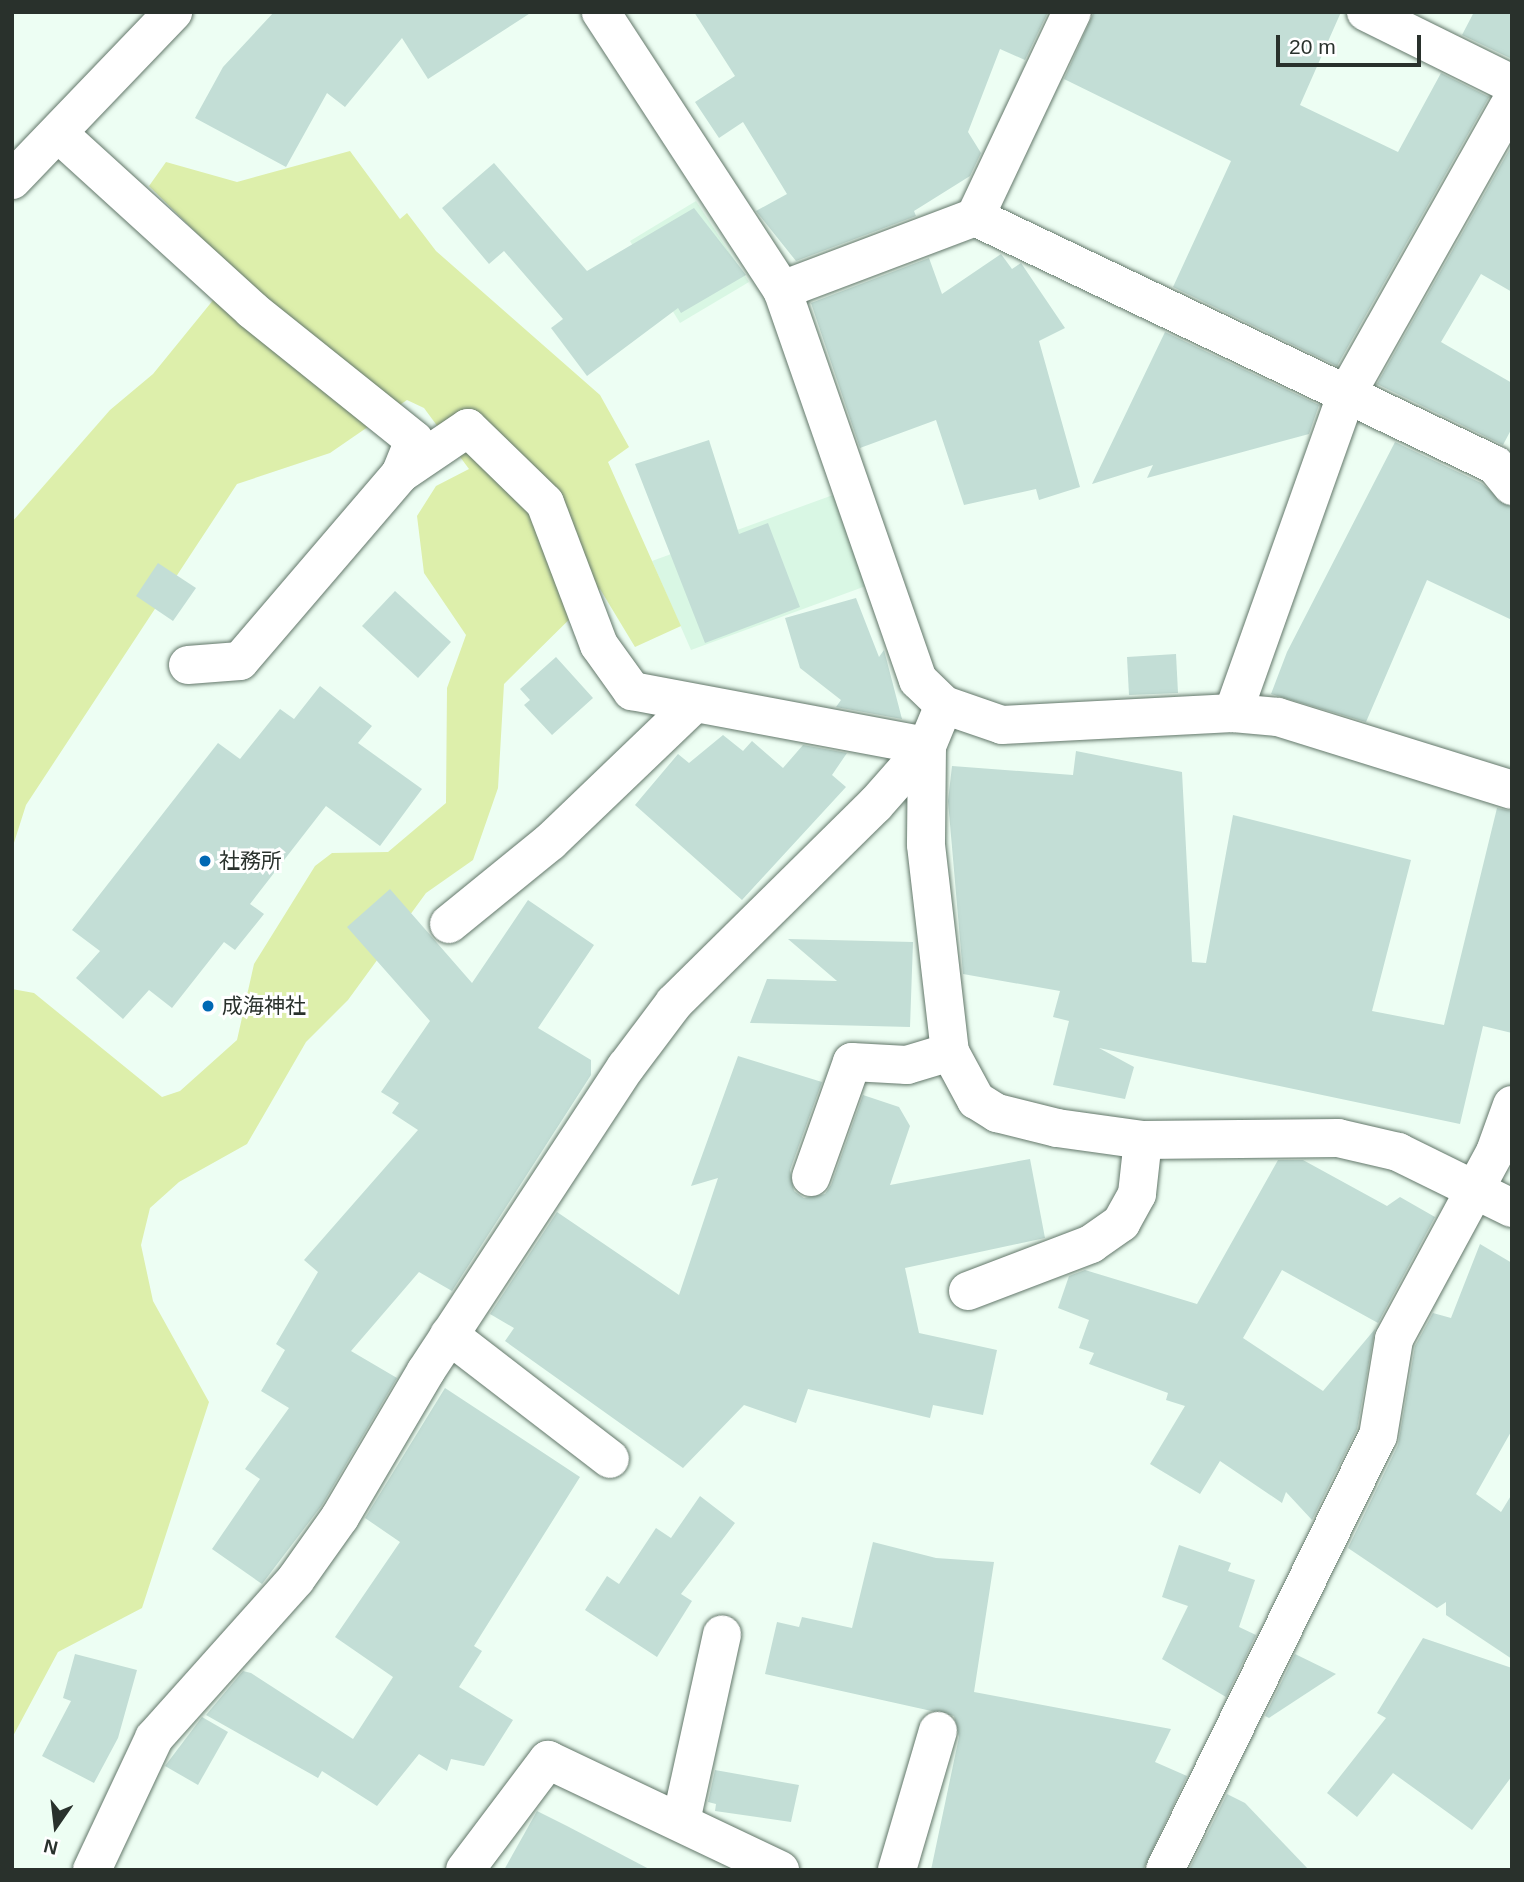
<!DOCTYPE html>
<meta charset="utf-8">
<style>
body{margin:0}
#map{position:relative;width:1524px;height:1882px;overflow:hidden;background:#edfef3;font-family:Helvetica,"Noto Sans JP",sans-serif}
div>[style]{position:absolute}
.built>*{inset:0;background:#d9f7e4}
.green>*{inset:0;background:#ddefab}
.building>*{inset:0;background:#c3ded6}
.roads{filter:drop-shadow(0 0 2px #63776a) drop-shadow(0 0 2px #63776a)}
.minor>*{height:38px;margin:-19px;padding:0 19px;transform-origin:19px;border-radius:19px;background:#fff}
.dots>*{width:19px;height:19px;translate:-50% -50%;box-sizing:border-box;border:4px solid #fff;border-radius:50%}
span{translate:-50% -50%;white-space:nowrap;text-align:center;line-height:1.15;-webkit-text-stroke:6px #fff;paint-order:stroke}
.poi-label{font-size:21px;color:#29312c}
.left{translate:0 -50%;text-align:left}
.frame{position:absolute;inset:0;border:14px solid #29312c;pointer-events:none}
.north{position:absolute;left:21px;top:1791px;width:70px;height:70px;-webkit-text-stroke:5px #fff;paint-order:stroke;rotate:194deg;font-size:19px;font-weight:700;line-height:28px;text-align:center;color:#29312c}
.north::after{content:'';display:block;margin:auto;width:24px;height:32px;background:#29312c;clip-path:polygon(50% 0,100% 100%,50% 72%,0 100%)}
.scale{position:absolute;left:1276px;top:35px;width:145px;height:32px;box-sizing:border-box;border:4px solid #29312c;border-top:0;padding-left:9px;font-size:21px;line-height:24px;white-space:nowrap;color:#29312c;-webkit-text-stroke:5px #fff;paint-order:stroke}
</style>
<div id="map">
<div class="built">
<i style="clip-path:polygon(696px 201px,749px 282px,680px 323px,630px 241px)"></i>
<i style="clip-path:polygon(833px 495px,866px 586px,691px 650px,652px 561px)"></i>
</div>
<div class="green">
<i style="clip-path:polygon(350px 151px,400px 219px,407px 213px,436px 251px,600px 395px,629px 447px,608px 462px,681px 626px,635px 647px,600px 589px,504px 684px,498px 788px,473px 860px,426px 893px,348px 1000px,306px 1042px,247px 1144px,179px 1182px,150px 1208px,141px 1245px,153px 1301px,209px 1402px,142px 1608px,58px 1652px,12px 1738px,12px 989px,34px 993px,162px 1097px,180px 1091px,237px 1040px,254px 964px,315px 866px,332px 853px,388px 852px,446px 803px,447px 688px,466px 635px,424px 573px,417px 516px,436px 486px,469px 469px,424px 408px,407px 400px,330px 453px,237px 484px,26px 805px,12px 849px,12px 522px,110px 410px,153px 374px,236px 272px,149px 186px,166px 162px,237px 182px)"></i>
</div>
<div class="building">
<i style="clip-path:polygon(274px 12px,532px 12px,428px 79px,402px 38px,345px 107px,327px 93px,286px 167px,195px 118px,223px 67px)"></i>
<i style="clip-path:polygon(694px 12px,1048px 12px,1025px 60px,1000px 49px,968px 132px,981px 153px,970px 176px,914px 211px,916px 216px,796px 261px,756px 211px,787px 194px,743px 122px,719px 138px,695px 102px,735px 76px)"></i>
<i style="clip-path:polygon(1094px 12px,1341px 12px,1300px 105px,1398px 152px,1441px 73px,1489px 97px,1337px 366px,1173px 287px,1231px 161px,1064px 79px)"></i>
<i style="clip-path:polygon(1474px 12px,1512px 12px,1512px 59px,1462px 35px)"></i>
<i style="clip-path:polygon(1512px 145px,1512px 292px,1481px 274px,1441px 342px,1512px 383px,1512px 428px,1503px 445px,1377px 384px)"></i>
<i style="clip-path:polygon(494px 163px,587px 271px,694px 208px,746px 275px,681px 313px,678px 308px,587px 376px,551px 328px,563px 319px,504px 251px,489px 264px,442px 208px)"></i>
<i style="clip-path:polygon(1001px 254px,1012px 269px,1021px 263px,1065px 328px,1039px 341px,1080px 487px,1039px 500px,1036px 489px,964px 505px,936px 420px,860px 448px,811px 303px,929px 258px,942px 294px)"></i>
<i style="clip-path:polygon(1165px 332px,1319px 405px,1309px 434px,1147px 478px,1153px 465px,1092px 484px)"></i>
<i style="clip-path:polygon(709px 440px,739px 534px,768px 523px,800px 607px,705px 643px,635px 464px)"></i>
<i style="clip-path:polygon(1395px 442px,1481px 483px,1512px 508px,1512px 620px,1427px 580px,1366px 722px,1271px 694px,1287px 652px)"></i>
<i style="clip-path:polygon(158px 563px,196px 588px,173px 621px,136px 596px)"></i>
<i style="clip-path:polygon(395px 591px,451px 642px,418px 678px,362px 626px)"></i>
<i style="clip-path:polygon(856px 598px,879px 657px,884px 650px,902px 719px,836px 707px,841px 700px,800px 668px,785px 618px)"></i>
<i style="clip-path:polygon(1176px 654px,1178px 693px,1129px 695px,1127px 657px)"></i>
<i style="clip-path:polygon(556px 657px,593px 698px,552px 735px,524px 705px,530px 700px,520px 689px)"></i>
<i style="clip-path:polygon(320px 686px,372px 726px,358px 743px,422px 789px,380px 846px,326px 806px,250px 904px,264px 914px,235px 950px,224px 942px,172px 1008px,149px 990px,123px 1019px,76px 978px,100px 951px,72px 930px,218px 743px,240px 759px,280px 709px,294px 719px)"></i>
<i style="clip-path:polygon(723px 735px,743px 751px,752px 741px,783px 768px,803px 745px,847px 753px,832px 775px,846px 787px,742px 900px,635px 805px,678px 754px,689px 763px)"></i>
<i style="clip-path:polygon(1076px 751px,1182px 772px,1192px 962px,1206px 963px,1233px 815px,1411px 860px,1372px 1011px,1444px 1025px,1497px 808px,1512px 811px,1512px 1033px,1483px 1026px,1460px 1124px,1099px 1048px,1134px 1067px,1125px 1099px,1053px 1085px,1069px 1021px,1053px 1017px,1060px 991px,963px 974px,948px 801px,952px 766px,1073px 775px)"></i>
<i style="clip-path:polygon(390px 889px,472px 983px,528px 900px,594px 945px,538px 1028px,591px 1060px,591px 1075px,452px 1291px,419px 1272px,351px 1351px,397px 1378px,322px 1505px,262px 1584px,212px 1549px,260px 1479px,245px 1469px,289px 1408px,261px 1391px,285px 1350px,276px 1344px,318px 1272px,304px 1260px,418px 1130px,392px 1113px,399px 1103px,381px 1092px,430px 1021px,347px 927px)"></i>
<i style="clip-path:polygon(788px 939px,913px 942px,910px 1027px,750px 1023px,767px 979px,837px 981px)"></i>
<i style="clip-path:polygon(738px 1056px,822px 1082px,790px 1170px,794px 1191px,804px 1198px,825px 1194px,831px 1185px,863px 1095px,899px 1107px,910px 1126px,890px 1185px,1030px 1159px,1045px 1238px,905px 1268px,919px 1333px,997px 1350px,983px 1415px,933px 1405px,930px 1418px,808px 1389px,796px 1423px,744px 1405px,683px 1468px,505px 1341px,514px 1328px,490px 1314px,557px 1212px,679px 1295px,718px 1178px,691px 1186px)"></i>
<i style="clip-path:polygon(1278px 1160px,1303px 1160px,1387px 1206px,1400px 1197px,1435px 1217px,1378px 1323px,1282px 1270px,1243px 1338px,1323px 1391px,1375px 1329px,1357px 1429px,1312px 1520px,1286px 1492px,1282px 1503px,1220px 1461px,1200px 1494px,1150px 1464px,1185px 1406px,1166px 1400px,1168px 1393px,1089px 1364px,1094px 1353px,1079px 1348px,1089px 1320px,1058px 1308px,1069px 1276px,1085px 1270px,1197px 1304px)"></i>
<i style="clip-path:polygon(1480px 1244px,1512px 1263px,1512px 1430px,1476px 1494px,1501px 1512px,1512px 1494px,1512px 1659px,1446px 1615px,1446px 1602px,1437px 1608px,1348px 1548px,1398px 1445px,1415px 1346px,1433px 1313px,1451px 1318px)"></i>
<i style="clip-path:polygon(445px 1388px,580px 1477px,474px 1646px,482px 1651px,459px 1687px,513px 1720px,484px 1766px,451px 1759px,447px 1771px,419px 1754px,377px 1806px,322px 1771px,318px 1778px,206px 1715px,243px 1671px,251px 1673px,353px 1739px,393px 1677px,335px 1637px,400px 1542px,365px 1518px)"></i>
<i style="clip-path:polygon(700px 1496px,735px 1523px,681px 1594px,692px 1601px,657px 1657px,585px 1610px,607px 1576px,619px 1584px,656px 1528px,671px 1538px)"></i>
<i style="clip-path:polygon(873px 1542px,936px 1558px,994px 1562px,974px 1692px,1171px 1729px,1155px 1762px,1187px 1776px,1143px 1870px,931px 1870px,959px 1737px,954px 1716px,765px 1674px,777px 1622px,799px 1627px,802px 1617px,852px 1628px)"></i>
<i style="clip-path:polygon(1179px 1545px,1231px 1563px,1228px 1571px,1255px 1580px,1239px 1627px,1256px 1635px,1226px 1697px,1162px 1659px,1188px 1606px,1162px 1597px)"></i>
<i style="clip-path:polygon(1423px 1638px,1512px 1668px,1512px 1776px,1472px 1830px,1393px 1773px,1357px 1817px,1327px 1793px,1386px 1718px,1377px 1713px)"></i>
<i style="clip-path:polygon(75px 1654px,137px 1670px,118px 1738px,94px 1783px,42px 1756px,71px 1701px,63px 1698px)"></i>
<i style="clip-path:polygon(1295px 1654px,1336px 1674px,1269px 1718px,1265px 1716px)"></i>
<i style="clip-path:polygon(202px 1717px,228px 1732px,198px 1785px,165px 1766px)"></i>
<i style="clip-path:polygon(715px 1770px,799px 1785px,791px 1822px,715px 1811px,716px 1804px,708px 1802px)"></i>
<i style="clip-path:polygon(1227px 1794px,1245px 1803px,1309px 1870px,1189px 1870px)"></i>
<i style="clip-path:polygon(537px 1811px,567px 1826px,651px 1870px,504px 1870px)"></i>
</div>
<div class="roads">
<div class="minor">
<i style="left:1366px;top:12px;width:163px;rotate:26.3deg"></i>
<i style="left:60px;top:135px;width:260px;rotate:42.3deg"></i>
<i style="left:252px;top:310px;width:208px;rotate:38.7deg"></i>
<i style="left:414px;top:440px;width:37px;rotate:112deg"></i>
<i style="left:12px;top:180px;width:233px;rotate:-46.2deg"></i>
<i style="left:975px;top:217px;width:576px;rotate:25.5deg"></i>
<i style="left:1495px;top:465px;width:27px;rotate:51deg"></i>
<i style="left:782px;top:290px;width:206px;rotate:-20.7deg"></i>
<i style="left:975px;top:217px;width:227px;rotate:-64.7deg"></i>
<i style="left:188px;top:665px;width:52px;rotate:-4.4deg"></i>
<i style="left:240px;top:661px;width:246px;rotate:-49.4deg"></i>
<i style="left:400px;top:474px;width:82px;rotate:-34.1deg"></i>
<i style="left:468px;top:428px;width:107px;rotate:44.2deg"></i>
<i style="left:545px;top:503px;width:152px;rotate:69.2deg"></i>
<i style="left:599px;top:645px;width:57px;rotate:54.3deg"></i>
<i style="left:632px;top:691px;width:300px;rotate:10.6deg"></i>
<i style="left:927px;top:746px;width:99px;rotate:90.6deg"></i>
<i style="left:926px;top:845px;width:208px;rotate:83.4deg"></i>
<i style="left:950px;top:1052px;width:55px;rotate:61.6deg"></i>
<i style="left:976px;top:1100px;width:25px;rotate:32deg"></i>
<i style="left:997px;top:1113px;width:62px;rotate:14deg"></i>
<i style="left:1057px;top:1128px;width:87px;rotate:7.9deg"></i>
<i style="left:1143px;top:1140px;width:195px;rotate:-0.6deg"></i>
<i style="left:1338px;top:1138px;width:62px;rotate:13.1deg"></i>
<i style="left:1398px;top:1152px;width:127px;rotate:26.2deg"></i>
<i style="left:944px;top:705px;width:61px;rotate:19deg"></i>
<i style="left:1002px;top:725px;width:231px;rotate:-3deg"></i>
<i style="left:1233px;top:713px;width:45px;rotate:5.1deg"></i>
<i style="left:1278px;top:717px;width:245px;rotate:17.3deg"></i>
<i style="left:1233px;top:713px;width:337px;rotate:-70.4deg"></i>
<i style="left:1346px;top:395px;width:338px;rotate:-60.6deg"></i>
<i style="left:449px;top:924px;width:130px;rotate:-39.1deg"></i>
<i style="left:550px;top:842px;width:197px;rotate:-43.8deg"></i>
<i style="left:811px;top:1177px;width:122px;rotate:-70.4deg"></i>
<i style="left:852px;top:1062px;width:55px;rotate:3.1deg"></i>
<i style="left:907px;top:1065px;width:45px;rotate:-16.8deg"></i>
<i style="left:968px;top:1291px;width:132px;rotate:-20.9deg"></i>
<i style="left:1091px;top:1244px;width:37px;rotate:-35deg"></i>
<i style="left:1121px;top:1223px;width:33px;rotate:-61deg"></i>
<i style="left:1137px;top:1194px;width:54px;rotate:-83.7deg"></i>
<i style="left:449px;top:1335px;width:203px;rotate:37.6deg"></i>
<i style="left:681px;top:1821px;width:191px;rotate:-77.6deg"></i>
<i style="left:92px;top:1870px;width:146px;rotate:-64.8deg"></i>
<i style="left:154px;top:1738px;width:213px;rotate:-48.2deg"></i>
<i style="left:296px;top:1579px;width:76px;rotate:-54.6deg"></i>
<i style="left:340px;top:1517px;width:169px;rotate:-59.5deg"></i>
<i style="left:426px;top:1371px;width:364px;rotate:-56.7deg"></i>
<i style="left:626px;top:1067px;width:80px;rotate:-53.1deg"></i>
<i style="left:674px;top:1003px;width:282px;rotate:-44.6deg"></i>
<i style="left:875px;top:805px;width:79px;rotate:-48.6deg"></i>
<i style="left:927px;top:746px;width:44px;rotate:-67.5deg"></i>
<i style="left:944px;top:705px;width:36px;rotate:-136deg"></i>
<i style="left:918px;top:680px;width:413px;rotate:-109.2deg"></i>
<i style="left:782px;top:290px;width:332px;rotate:-123.1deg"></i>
<i style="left:465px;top:1870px;width:138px;rotate:-53deg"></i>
<i style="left:548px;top:1760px;width:257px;rotate:25.4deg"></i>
<i style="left:897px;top:1870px;width:145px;rotate:-73.6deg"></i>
<i style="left:1165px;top:1870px;width:483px;rotate:-63.9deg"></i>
<i style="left:1378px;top:1436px;width:98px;rotate:-80.6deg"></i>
<i style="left:1394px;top:1339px;width:213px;rotate:-61.6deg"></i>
<i style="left:1495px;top:1152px;width:50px;rotate:-70.1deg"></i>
</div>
</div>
<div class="dots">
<i style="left:205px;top:861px;background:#0068b4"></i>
<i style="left:208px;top:1006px;background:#0068b4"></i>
</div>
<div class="poi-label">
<span class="left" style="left:219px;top:861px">社務所</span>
<span class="left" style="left:222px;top:1006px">成海神社</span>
</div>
<div class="frame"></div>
<div class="north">N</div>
<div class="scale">20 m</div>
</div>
